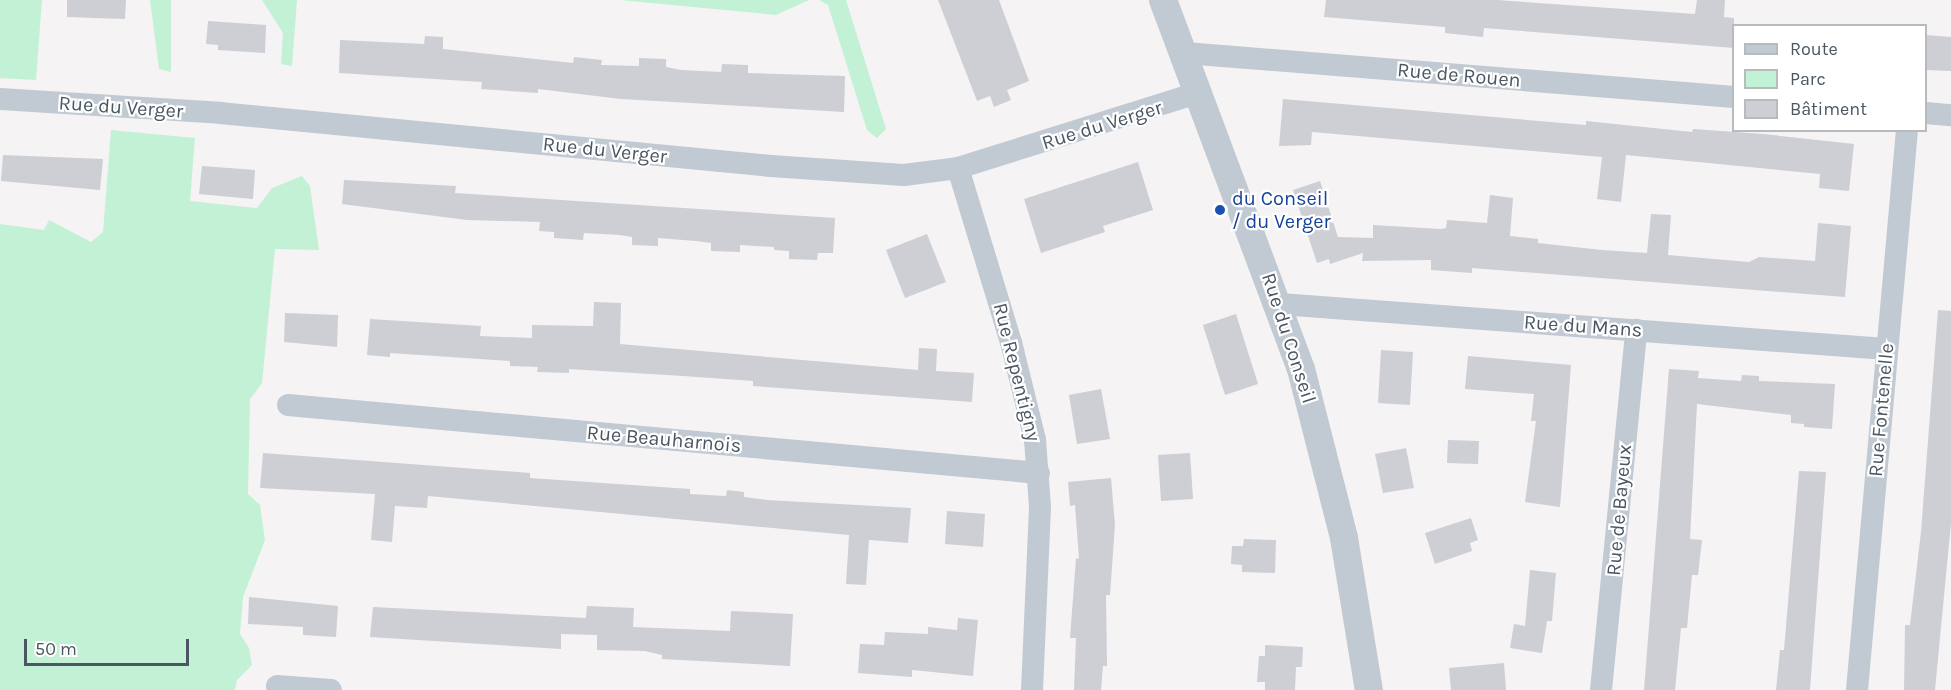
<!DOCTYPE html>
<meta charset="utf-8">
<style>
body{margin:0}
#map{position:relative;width:1951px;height:690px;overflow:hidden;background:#f5f3f3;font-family:Karla,sans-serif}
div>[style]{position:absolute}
.green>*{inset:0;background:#c3f1d5}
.building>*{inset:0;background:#cdcfd5}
.minor>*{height:22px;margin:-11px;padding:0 11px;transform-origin:11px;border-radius:11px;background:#c1cad2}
.tertiary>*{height:28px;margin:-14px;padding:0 14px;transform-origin:14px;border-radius:14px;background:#c1cad2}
.dots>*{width:16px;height:16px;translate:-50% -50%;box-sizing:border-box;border:3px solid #fff;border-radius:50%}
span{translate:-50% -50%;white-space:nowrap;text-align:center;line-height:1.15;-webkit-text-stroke:4.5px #fff;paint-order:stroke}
.street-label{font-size:20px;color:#4a5661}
.transit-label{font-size:20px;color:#164399}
.left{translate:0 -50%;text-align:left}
.legend{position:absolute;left:1732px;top:24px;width:195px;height:108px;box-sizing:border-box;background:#fff;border:2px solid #b7bbc0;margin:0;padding:8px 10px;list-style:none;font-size:18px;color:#4a5661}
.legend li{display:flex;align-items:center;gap:12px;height:30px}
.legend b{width:30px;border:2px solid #b7bbc0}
.scale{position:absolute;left:24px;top:639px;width:165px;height:27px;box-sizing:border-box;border:3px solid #4a5661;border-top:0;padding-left:8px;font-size:18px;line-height:21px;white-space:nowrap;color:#4a5661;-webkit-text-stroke:4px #fff;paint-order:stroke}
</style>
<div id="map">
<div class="green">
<i style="clip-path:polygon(0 0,42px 0,36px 80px,0 78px)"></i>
<i style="clip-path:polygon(150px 0,171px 0,171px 72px,159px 69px)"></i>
<i style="clip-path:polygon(262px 0,297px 0,292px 66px,281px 64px,283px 33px)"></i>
<i style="clip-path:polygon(620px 0,809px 0,776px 15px)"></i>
<i style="clip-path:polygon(819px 0,846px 0,886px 129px,877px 138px,867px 130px,828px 5px)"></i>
<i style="clip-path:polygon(111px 130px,195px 138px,190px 201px,257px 208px,272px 188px,302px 176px,310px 186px,319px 250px,275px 249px,262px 383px,250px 399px,248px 494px,260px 505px,265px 540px,243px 597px,240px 634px,249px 648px,252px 665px,237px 680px,235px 690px,0 690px,0 224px,44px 230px,49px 220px,91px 242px,103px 232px)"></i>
</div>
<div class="building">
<i style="clip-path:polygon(67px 0,126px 0,125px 19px,67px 17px)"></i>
<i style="clip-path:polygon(938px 0,999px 0,1029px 81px,1007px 90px,1011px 100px,994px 107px,990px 96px,977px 101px)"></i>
<i style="clip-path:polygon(1326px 0,1497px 0,1695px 14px,1697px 0,1725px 0,1724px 17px,1734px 18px,1734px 48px,1484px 28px,1483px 37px,1445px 33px,1445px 27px,1324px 17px)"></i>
<i style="clip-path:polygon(208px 21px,266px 25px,265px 53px,218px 50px,218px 45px,206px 44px)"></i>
<i style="clip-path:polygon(1926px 35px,1951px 37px,1951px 71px,1926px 70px)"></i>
<i style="clip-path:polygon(425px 36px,443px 37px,443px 49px,573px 63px,574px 57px,602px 60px,601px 65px,639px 66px,639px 58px,666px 59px,666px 67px,681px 70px,721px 72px,722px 64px,748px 65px,748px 73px,845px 76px,844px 112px,621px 99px,538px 89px,538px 93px,481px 89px,482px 82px,339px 73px,340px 40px,424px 44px)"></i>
<i style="clip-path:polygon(1283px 99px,1586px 125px,1586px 121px,1692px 132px,1693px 129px,1763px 134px,1854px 144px,1849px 191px,1819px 188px,1820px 174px,1626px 155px,1621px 202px,1597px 199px,1602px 157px,1312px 132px,1311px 145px,1279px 146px)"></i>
<i style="clip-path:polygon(3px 155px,103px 159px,100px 190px,1px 181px)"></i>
<i style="clip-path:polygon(1138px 162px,1153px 210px,1103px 226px,1105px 232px,1041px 253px,1024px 199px)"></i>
<i style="clip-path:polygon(202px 166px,255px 170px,253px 199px,199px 194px)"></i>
<i style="clip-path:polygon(344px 180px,456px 186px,455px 193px,835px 218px,833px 253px,818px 253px,817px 260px,789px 259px,789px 251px,774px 250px,774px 247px,740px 245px,740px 252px,711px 251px,711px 243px,696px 241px,658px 238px,658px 246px,632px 245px,632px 237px,620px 235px,584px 233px,583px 240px,554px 238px,554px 232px,539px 231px,540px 222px,467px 220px,342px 204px)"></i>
<i style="clip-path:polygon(1320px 181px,1338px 237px,1373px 238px,1373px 225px,1441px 229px,1446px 228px,1447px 220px,1487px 223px,1490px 195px,1513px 198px,1510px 236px,1538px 239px,1538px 243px,1602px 250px,1647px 253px,1651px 214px,1671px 215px,1668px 255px,1749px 262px,1759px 257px,1815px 261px,1818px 223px,1851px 226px,1845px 297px,1472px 268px,1472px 273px,1431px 270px,1431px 260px,1362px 261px,1363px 253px,1330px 264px,1329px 259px,1317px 263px,1293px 190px)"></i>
<i style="clip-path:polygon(927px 234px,946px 282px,905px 298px,886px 250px)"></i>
<i style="clip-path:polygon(594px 302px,621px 303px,620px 344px,918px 370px,919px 348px,937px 349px,936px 371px,974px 373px,972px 402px,753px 386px,753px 381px,683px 376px,569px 369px,569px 373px,537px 372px,538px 367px,510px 366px,510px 361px,390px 353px,390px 357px,367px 355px,370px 319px,481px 326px,480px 336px,532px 338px,532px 325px,593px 326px)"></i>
<i style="clip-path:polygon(1938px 310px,1951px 311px,1951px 523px,1935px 690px,1904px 690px,1905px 625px,1910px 625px,1921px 532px)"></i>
<i style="clip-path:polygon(285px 313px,338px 315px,337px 347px,284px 342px)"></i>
<i style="clip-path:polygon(1236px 314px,1258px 384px,1225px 395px,1203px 325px)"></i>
<i style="clip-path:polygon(1381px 350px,1413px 352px,1410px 405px,1378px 403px)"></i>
<i style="clip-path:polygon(1468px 356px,1571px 365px,1560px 507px,1525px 502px,1536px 421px,1531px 421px,1534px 394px,1465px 389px)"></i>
<i style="clip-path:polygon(1669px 369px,1699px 371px,1698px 378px,1741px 381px,1742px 375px,1759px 376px,1759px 381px,1835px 384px,1832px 429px,1804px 427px,1804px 424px,1791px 423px,1791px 415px,1697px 404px,1690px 539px,1702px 540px,1698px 575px,1692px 575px,1687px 628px,1681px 628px,1675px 690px,1644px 690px)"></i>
<i style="clip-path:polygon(1101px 389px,1110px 439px,1077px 444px,1069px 395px)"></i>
<i style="clip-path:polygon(1448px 440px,1479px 441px,1478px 464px,1447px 463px)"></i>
<i style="clip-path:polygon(1406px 448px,1414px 488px,1383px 493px,1375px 454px)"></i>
<i style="clip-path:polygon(263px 453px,530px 473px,530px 478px,690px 489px,690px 494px,726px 496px,727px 490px,744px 492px,744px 497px,767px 500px,911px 508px,908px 543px,869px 540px,866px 585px,846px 584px,849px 535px,428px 496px,427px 508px,395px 506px,392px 542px,371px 540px,375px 494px,260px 488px)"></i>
<i style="clip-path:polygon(1190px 453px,1193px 499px,1161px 501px,1158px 455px)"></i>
<i style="clip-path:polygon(1799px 471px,1826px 472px,1810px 690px,1776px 690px,1780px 650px,1784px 650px)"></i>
<i style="clip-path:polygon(1111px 478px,1115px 525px,1110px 595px,1106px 595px,1107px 666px,1103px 666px,1101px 690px,1074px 690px,1076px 638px,1070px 638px,1076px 558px,1079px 559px,1075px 505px,1070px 506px,1068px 482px)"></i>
<i style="clip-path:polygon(947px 511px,985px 514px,983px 547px,945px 544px)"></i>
<i style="clip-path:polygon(1471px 518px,1478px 540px,1470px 543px,1472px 551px,1435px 564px,1425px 533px)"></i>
<i style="clip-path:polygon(1244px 539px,1276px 540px,1275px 573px,1242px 572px,1242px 565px,1231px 564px,1232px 546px,1243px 546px)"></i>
<i style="clip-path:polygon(1530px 570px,1556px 573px,1552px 621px,1547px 621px,1542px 653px,1510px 648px,1514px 624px,1525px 626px)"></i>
<i style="clip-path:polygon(249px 597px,338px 606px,336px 637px,303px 635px,303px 627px,248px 624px)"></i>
<i style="clip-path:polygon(587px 606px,634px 608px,633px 627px,730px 631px,731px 611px,793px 614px,790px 666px,662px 659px,662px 655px,645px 651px,597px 650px,597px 635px,561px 634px,561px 649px,370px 637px,373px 607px,586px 618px)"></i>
<i style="clip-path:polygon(958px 618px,978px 620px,973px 676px,912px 670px,912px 677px,858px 673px,860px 644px,884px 645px,885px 632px,928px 634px,928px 627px,957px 630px)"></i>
<i style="clip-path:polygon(1265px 645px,1303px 647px,1302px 667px,1296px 667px,1295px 690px,1265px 690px,1265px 682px,1257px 682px,1259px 656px,1265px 656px)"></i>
<i style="clip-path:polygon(1504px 663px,1506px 690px,1451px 690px,1449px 668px)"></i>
</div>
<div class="minor">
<i style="left:1185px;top:53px;width:551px;rotate:4.58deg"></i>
<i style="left:0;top:99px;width:220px;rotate:3.6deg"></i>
<i style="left:220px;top:113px;width:554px;rotate:5.49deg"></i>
<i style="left:771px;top:166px;width:133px;rotate:3.9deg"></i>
<i style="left:904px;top:175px;width:54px;rotate:-7.4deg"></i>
<i style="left:958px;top:168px;width:254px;rotate:-17.4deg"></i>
<i style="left:1926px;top:113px;width:25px;rotate:5deg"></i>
<i style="left:958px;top:168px;width:182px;rotate:73.1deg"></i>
<i style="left:1011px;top:342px;width:101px;rotate:76.2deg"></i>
<i style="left:1035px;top:440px;width:67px;rotate:85.7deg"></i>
<i style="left:1040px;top:507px;width:183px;rotate:92.5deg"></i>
<i style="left:1280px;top:304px;width:608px;rotate:4.25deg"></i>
<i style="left:288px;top:405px;width:754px;rotate:5.17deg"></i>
<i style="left:277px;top:686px;width:54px;rotate:4.2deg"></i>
<i style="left:1601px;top:690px;width:362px;rotate:-84.4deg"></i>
<i style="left:1857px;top:690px;width:562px;rotate:-84.9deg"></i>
</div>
<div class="tertiary">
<i style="left:1163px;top:0;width:394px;rotate:69.5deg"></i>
<i style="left:1301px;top:369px;width:174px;rotate:75.7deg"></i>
<i style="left:1344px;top:538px;width:154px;rotate:80.7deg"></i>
</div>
<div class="dots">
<i style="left:1220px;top:210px;background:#1a4fb4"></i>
</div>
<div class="street-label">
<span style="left:1459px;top:75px;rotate:5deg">Rue de Rouen</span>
<span style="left:121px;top:107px;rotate:4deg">Rue du Verger</span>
<span style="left:1102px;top:125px;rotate:-17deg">Rue du Verger</span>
<span style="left:605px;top:150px;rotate:6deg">Rue du Verger</span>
<span style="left:1583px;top:326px;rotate:4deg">Rue du Mans</span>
<span style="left:1289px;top:338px;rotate:72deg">Rue du Conseil</span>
<span style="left:1017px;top:372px;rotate:76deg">Rue Repentigny</span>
<span style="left:1881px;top:410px;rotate:-85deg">Rue Fontenelle</span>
<span style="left:664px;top:439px;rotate:5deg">Rue Beauharnois</span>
<span style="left:1619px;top:510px;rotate:-85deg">Rue de Bayeux</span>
</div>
<div class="transit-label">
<span class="left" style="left:1232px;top:210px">du Conseil<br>/ du Verger</span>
</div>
<ul class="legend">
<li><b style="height:8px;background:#c1cad2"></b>Route</li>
<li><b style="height:16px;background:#c3f1d5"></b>Parc</li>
<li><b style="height:16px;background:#cdcfd5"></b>Bâtiment</li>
</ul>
<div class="scale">50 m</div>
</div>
